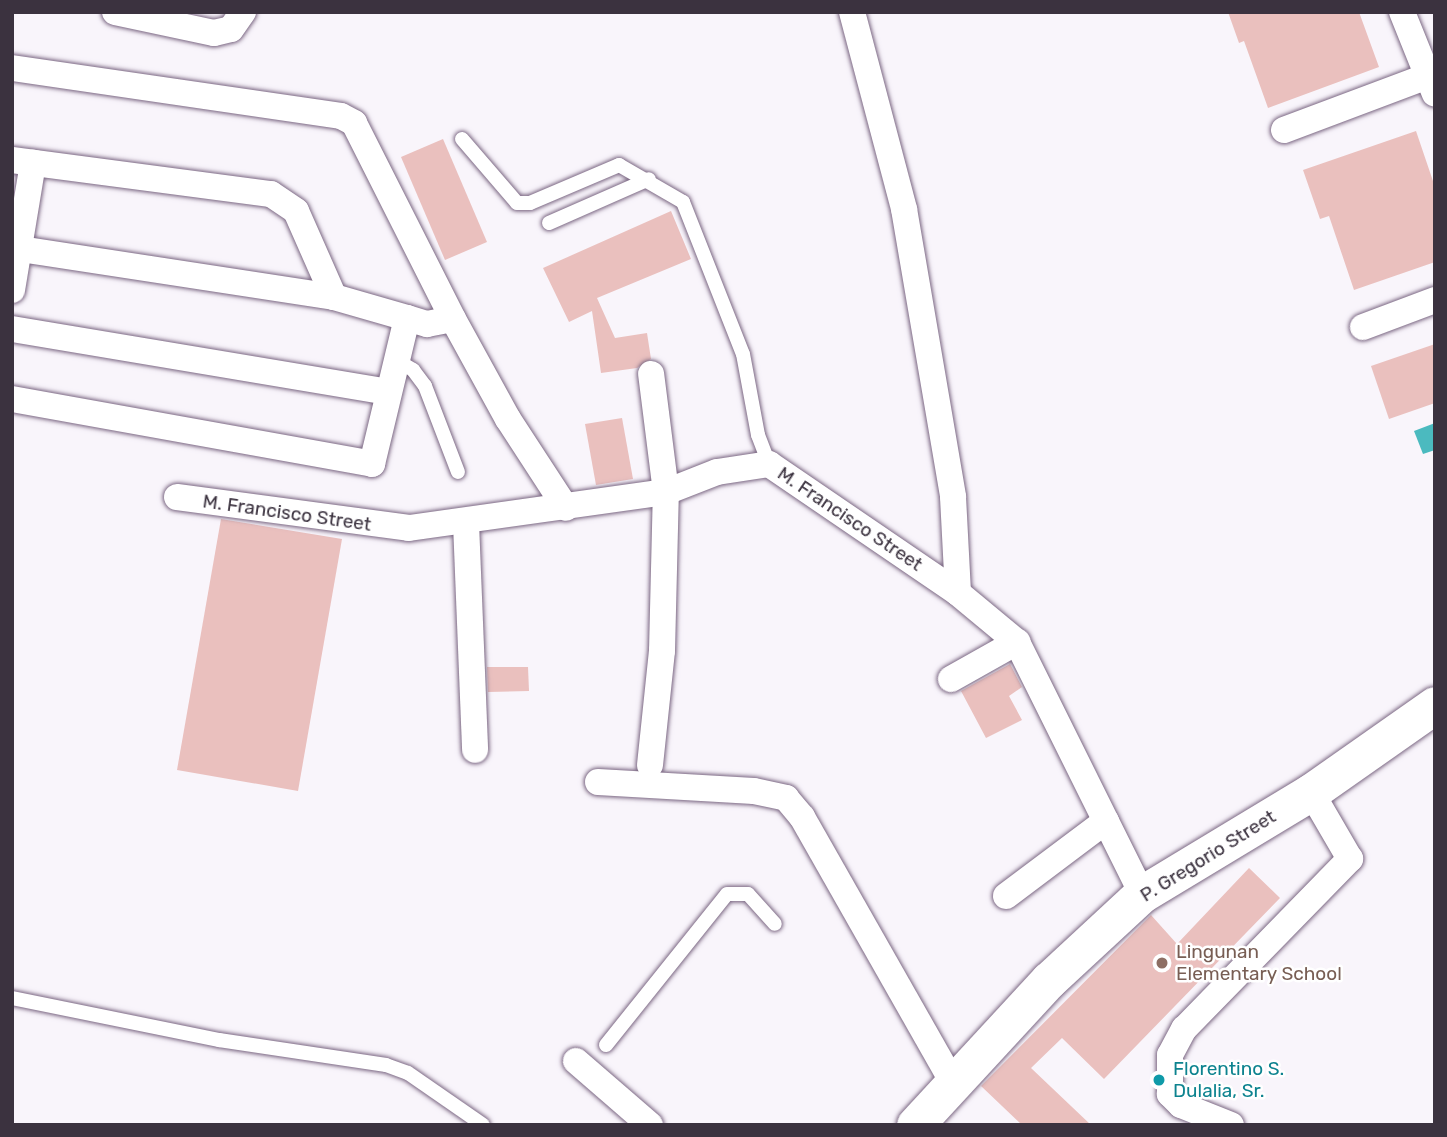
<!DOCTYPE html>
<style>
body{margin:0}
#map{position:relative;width:1447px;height:1137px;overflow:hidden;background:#f9f5fb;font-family:Rubik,sans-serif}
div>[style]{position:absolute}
.water>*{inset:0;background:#4bbabf}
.building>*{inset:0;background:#eac0be}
.roads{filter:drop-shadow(0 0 2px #7b6783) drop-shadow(0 0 2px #7b6783)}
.lane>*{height:14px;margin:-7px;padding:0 7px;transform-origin:7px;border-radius:7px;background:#fff}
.street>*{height:26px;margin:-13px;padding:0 13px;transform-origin:13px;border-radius:13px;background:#fff}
.secondary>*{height:37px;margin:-18.5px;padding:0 18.5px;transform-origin:18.5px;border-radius:18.5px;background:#fff}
.dots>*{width:19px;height:19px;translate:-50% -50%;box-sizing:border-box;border:4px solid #fff;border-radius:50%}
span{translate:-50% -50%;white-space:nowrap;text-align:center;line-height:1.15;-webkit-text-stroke:5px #fff;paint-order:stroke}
.street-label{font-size:19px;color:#3b323f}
.education-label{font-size:19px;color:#785e54}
.left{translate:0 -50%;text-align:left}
.culture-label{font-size:19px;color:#0d838f}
.frame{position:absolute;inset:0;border:14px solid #3b323f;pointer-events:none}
</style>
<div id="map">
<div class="water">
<i style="clip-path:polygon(1435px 423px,1435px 450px,1423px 454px,1414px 431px)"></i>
</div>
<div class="building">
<i style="clip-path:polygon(1228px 12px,1359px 12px,1379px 67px,1268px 108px,1244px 41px,1239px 43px)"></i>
<i style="clip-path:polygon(1416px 131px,1435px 187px,1435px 262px,1354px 290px,1329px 216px,1320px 219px,1303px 170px)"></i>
<i style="clip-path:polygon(443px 139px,487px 242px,445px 260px,401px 157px)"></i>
<i style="clip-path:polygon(671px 211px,691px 259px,597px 298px,615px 338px,647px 333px,651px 359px,637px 368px,601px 373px,592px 311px,569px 322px,543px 268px)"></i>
<i style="clip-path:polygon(1435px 344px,1435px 403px,1389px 419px,1371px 366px)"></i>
<i style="clip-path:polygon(622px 418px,633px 479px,596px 485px,585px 424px)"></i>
<i style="clip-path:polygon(221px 519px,342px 539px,298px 791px,177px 770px)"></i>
<i style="clip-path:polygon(1010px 664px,1022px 687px,1009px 696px,1022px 720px,986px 738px,961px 691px)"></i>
<i style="clip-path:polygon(487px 667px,528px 667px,529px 691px,488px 692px)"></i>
<i style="clip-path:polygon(1249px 868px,1280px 898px,1104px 1079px,1062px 1038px,1031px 1068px,1091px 1125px,1022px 1125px,981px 1086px,1151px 915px,1177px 944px)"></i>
</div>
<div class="roads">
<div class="lane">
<i style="left:462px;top:139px;width:84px;rotate:49.3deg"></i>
<i style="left:517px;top:203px;width:13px"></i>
<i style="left:530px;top:203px;width:97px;rotate:-23.1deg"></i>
<i style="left:619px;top:165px;width:74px;rotate:30deg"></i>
<i style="left:683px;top:202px;width:163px;rotate:68.5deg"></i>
<i style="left:743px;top:354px;width:82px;rotate:79.5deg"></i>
<i style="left:758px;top:435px;width:31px;rotate:69deg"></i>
<i style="left:549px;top:223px;width:109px;rotate:-23.7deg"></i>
<i style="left:396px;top:360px;width:20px;rotate:30deg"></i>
<i style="left:413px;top:370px;width:20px;rotate:53deg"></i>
<i style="left:425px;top:386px;width:92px;rotate:69deg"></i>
<i style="left:12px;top:998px;width:211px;rotate:11.5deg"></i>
<i style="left:219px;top:1040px;width:169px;rotate:8.5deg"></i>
<i style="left:386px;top:1065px;width:23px;rotate:20deg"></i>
<i style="left:408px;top:1073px;width:91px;rotate:34.7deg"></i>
<i style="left:606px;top:1045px;width:193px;rotate:-51.3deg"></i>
<i style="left:727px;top:894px;width:21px"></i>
<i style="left:748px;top:894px;width:40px;rotate:48deg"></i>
</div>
<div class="street">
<i style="left:115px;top:12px;width:101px;rotate:12deg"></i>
<i style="left:214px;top:33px;width:17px;rotate:-13deg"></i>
<i style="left:231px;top:29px;width:21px;rotate:-55deg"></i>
<i style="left:852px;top:12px;width:204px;rotate:75.2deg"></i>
<i style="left:904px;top:209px;width:292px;rotate:80.3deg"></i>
<i style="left:953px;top:497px;width:96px;rotate:87deg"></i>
<i style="left:1402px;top:12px;width:88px;rotate:68.1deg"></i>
<i style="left:12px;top:68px;width:332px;rotate:8.3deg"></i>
<i style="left:341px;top:116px;width:15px;rotate:28deg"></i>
<i style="left:354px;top:123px;width:220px;rotate:63.2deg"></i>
<i style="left:453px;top:319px;width:114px;rotate:61.2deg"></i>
<i style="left:508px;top:419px;width:106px;rotate:56.9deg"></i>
<i style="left:1284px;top:130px;width:154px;rotate:-20.6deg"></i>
<i style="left:12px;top:160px;width:261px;rotate:7.5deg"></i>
<i style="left:271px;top:194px;width:30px;rotate:34deg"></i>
<i style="left:296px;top:211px;width:94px;rotate:66.2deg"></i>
<i style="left:12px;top:290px;width:129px;rotate:-80.6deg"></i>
<i style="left:407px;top:318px;width:21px;rotate:17deg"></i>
<i style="left:427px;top:324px;width:26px;rotate:-11deg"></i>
<i style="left:1363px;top:327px;width:77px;rotate:-20.6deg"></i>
<i style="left:12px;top:329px;width:381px;rotate:9.5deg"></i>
<i style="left:12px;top:399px;width:366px;rotate:10.2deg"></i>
<i style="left:372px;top:464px;width:150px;rotate:-76.5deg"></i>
<i style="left:407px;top:318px;width:76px;rotate:-164deg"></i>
<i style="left:334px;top:297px;width:319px;rotate:-171.3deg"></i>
<i style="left:177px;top:497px;width:234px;rotate:7.6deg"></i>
<i style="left:409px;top:528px;width:260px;rotate:-8deg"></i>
<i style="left:666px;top:492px;width:55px;rotate:-21.4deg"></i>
<i style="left:717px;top:472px;width:53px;rotate:-8.7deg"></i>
<i style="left:769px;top:464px;width:229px;rotate:34.3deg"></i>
<i style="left:958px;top:593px;width:77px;rotate:39.7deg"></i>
<i style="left:1017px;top:642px;width:281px;rotate:63.6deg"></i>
<i style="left:466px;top:523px;width:227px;rotate:87.7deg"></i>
<i style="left:951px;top:679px;width:76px;rotate:-29.3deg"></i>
<i style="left:650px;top:765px;width:115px;rotate:-84deg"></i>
<i style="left:662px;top:651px;width:159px;rotate:-88.6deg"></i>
<i style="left:666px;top:492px;width:119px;rotate:-97.2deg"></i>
<i style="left:598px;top:782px;width:156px;rotate:3.3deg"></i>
<i style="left:754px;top:791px;width:33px;rotate:12deg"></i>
<i style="left:786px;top:798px;width:25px;rotate:50deg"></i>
<i style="left:802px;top:817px;width:304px;rotate:60.4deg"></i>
<i style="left:1006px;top:896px;width:125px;rotate:-36.9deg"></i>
<i style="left:576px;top:1061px;width:98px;rotate:40.9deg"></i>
<i style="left:1231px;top:1125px;width:54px;rotate:-158.2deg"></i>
<i style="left:1181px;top:1105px;width:16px;rotate:-135deg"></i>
<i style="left:1170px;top:1094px;width:39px;rotate:-90deg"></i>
<i style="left:1170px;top:1055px;width:30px;rotate:-62deg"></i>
<i style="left:1184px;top:1029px;width:238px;rotate:-45.7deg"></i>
<i style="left:1350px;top:859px;width:78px;rotate:-120.2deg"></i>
</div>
<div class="secondary">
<i style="left:915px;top:1125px;width:197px;rotate:-47.3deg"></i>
<i style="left:1049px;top:980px;width:127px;rotate:-42.8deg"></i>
<i style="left:1142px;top:894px;width:197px;rotate:-31.1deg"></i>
<i style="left:1311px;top:792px;width:151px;rotate:-35.1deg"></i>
</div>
</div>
<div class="dots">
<i style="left:1162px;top:963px;background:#8d6e63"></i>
<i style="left:1159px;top:1080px;background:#0f9aa8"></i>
</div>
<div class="street-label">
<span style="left:287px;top:513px;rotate:8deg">M. Francisco Street</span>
<span style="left:850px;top:519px;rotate:34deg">M. Francisco Street</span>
<span style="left:1208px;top:856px;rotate:-32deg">P. Gregorio Street</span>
</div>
<div class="education-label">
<span class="left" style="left:1176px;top:963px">Lingunan<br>Elementary School</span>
</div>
<div class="culture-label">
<span class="left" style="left:1173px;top:1080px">Florentino S.<br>Dulalia, Sr.</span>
</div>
<div class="frame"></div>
</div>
